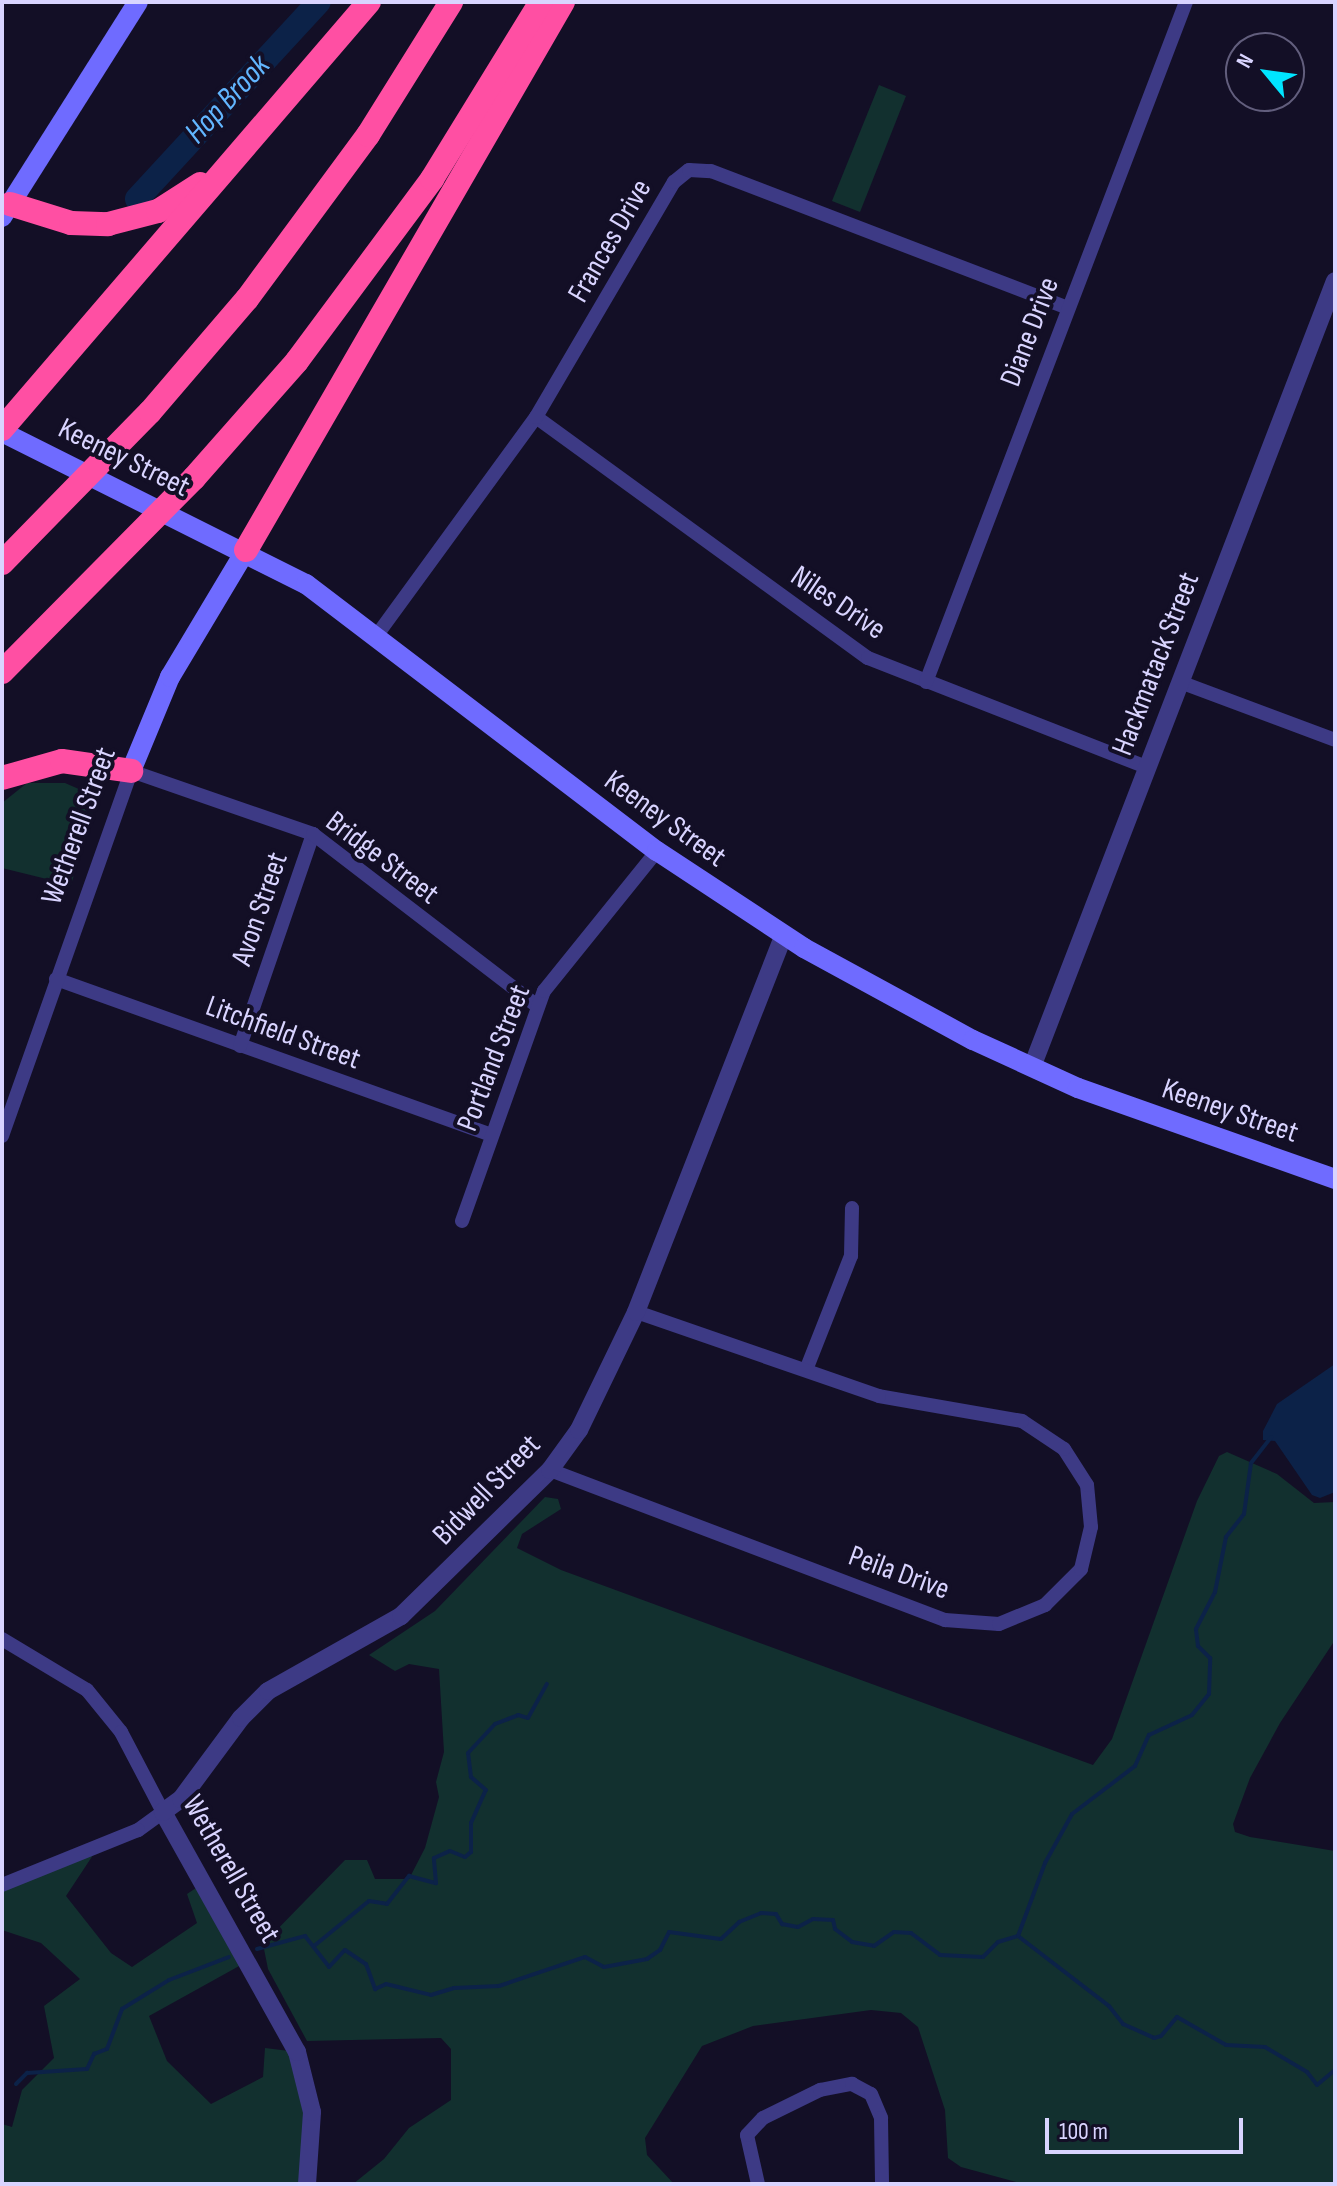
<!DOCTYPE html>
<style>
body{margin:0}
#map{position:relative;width:1337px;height:2186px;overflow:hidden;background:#130f26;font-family:"Sofia Sans Condensed",sans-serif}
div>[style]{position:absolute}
.green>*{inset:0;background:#12302f}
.water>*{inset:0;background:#0c2248}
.stream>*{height:4px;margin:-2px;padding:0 2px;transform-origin:2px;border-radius:2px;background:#0c2248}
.river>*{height:24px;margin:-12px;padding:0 12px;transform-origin:12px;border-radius:12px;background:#0c2248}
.minor>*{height:14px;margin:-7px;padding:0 7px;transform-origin:7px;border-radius:7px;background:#3d3a85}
.tertiary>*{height:18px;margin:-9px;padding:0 9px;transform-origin:9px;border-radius:9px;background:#3d3a85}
.secondary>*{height:20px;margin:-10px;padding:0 10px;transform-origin:10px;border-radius:10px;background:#6f6bff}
.motorway>*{height:24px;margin:-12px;padding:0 12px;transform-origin:12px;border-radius:12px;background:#ff4fa3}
span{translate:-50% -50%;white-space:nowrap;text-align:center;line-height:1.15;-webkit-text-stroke:8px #130f26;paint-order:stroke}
.street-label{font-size:30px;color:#d9d4ff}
.water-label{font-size:32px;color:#62b6ff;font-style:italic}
.frame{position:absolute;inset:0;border:4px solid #d9d4ff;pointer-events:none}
.north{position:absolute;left:1225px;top:32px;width:80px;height:80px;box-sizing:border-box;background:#130f26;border:2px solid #625e7d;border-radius:50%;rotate:299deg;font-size:22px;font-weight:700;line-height:32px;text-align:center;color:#d9d4ff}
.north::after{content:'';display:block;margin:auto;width:28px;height:36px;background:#00e5ff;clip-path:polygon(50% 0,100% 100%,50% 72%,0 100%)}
.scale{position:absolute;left:1045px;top:2118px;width:198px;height:36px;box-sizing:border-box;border:4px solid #d9d4ff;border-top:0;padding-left:10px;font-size:24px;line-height:28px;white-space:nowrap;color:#d9d4ff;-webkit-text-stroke:6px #130f26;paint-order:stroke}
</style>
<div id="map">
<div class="green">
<i style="clip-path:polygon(879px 85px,906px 96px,860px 212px,832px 201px)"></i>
<i style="clip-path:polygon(27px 783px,65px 783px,97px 797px,71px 885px,2px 868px,2px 803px)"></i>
<i style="clip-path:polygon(1227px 1452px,1277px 1474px,1314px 1503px,1335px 1502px,1335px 1640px,1280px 1723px,1250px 1778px,1233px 1824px,1235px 1832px,1250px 1837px,1335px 1851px,1335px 2184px,1024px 2184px,961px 2167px,948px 2158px,945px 2110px,918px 2027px,901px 2013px,871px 2010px,753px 2026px,702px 2046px,645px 2138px,647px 2155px,674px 2184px,353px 2184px,384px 2159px,409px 2128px,451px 2100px,451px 2049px,441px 2038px,307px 2041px,268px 1969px,263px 1944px,345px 1860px,367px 1860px,375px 1879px,409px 1879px,425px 1848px,439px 1797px,436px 1782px,444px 1752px,439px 1669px,409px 1664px,395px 1671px,369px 1655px,435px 1611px,545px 1497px,558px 1499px,561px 1509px,522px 1534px,517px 1548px,561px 1570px,1093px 1765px,1112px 1739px,1197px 1501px,1219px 1456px)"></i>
<i style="clip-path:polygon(99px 1846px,66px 1896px,111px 1953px,132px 1967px,197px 1923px,187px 1894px,205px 1882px,241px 1965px,149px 2016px,167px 2061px,211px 2104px,263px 2077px,265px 2048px,297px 2052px,313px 2137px,304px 2184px,2px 2184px,2px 2124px,12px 2127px,22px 2090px,54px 2058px,44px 2006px,80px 1979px,41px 1943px,2px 1930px,2px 1881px)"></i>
</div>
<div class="water">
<i style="clip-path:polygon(1335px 1364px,1335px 1492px,1320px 1498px,1312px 1495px,1275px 1441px,1263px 1440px,1263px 1431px,1277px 1404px)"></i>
</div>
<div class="stream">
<i style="left:1018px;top:1936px;width:115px;rotate:37.6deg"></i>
<i style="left:1109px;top:2006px;width:23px;rotate:52deg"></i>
<i style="left:1123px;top:2024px;width:34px;rotate:24deg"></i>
<i style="left:1154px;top:2038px;width:7px;rotate:-16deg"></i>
<i style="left:1161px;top:2036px;width:25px;rotate:-50deg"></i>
<i style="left:1177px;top:2017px;width:56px;rotate:29.7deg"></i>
<i style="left:1226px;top:2045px;width:39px;rotate:3deg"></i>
<i style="left:1265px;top:2047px;width:49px;rotate:30.8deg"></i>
<i style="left:1307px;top:2072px;width:16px;rotate:52deg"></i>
<i style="left:1317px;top:2085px;width:23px;rotate:-40deg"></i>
<i style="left:314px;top:1946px;width:71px;rotate:-39.3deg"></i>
<i style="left:369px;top:1901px;width:18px;rotate:9deg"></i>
<i style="left:387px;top:1904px;width:36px;rotate:-52deg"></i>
<i style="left:409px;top:1876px;width:28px;rotate:15deg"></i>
<i style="left:436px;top:1883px;width:25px;rotate:-95deg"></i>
<i style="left:434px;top:1858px;width:17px;rotate:-24deg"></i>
<i style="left:450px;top:1851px;width:16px;rotate:22deg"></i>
<i style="left:465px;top:1857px;width:8px;rotate:-40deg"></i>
<i style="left:471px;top:1852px;width:29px;rotate:-90deg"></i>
<i style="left:471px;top:1823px;width:36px;rotate:-66deg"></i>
<i style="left:486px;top:1790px;width:20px;rotate:-139deg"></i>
<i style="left:471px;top:1777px;width:24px;rotate:-97deg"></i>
<i style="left:468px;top:1753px;width:40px;rotate:-47deg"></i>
<i style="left:495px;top:1724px;width:25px;rotate:-21deg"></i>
<i style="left:518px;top:1715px;width:10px;rotate:17deg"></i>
<i style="left:528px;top:1718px;width:39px;rotate:-61deg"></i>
<i style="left:257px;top:1949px;width:50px;rotate:-15.2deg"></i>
<i style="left:305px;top:1936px;width:39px;rotate:52deg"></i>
<i style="left:329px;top:1967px;width:23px;rotate:-47deg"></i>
<i style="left:345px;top:1950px;width:25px;rotate:34deg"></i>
<i style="left:366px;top:1964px;width:27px;rotate:70deg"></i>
<i style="left:375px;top:1989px;width:12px;rotate:-24deg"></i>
<i style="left:386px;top:1984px;width:46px;rotate:13.7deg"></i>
<i style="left:431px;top:1995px;width:24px;rotate:-17deg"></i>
<i style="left:454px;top:1988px;width:45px;rotate:-2.5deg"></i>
<i style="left:499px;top:1986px;width:91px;rotate:-18.6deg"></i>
<i style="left:585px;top:1957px;width:21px;rotate:28deg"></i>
<i style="left:604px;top:1967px;width:44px;rotate:-10.5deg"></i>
<i style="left:647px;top:1959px;width:16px;rotate:-35deg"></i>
<i style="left:660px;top:1950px;width:20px;rotate:-63deg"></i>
<i style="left:669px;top:1932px;width:52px;rotate:7.7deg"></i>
<i style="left:721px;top:1939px;width:25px;rotate:-43deg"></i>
<i style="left:739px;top:1922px;width:24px;rotate:-22deg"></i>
<i style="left:761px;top:1913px;width:15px;rotate:4deg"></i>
<i style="left:776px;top:1914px;width:12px;rotate:59deg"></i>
<i style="left:782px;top:1924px;width:16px;rotate:11deg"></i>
<i style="left:798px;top:1927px;width:17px;rotate:-28deg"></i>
<i style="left:813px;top:1919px;width:20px;rotate:3deg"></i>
<i style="left:833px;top:1920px;width:9px;rotate:77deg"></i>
<i style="left:835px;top:1929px;width:21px;rotate:37deg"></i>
<i style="left:852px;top:1942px;width:22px;rotate:10deg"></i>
<i style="left:874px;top:1946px;width:24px;rotate:-35deg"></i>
<i style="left:894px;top:1932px;width:17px;rotate:3deg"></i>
<i style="left:911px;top:1933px;width:36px;rotate:37deg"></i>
<i style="left:940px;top:1955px;width:43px;rotate:2.7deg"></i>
<i style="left:983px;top:1957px;width:21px;rotate:-45deg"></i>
<i style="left:998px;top:1942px;width:21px;rotate:-17deg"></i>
<i style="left:1018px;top:1936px;width:78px;rotate:-69.7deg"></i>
<i style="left:1045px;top:1863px;width:56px;rotate:-61.1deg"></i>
<i style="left:1072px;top:1814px;width:79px;rotate:-37.3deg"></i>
<i style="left:1135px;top:1766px;width:34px;rotate:-66deg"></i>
<i style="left:1149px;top:1735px;width:47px;rotate:-24.9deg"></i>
<i style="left:1192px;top:1715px;width:27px;rotate:-51deg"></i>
<i style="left:1209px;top:1694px;width:36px;rotate:-88deg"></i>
<i style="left:1210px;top:1658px;width:17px;rotate:-135deg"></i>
<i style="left:1198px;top:1646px;width:17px;rotate:-97deg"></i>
<i style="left:1196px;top:1629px;width:42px;rotate:-62.8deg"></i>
<i style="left:1215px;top:1592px;width:56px;rotate:-78.7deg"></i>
<i style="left:1226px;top:1537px;width:29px;rotate:-52deg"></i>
<i style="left:1244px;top:1514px;width:51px;rotate:-82.2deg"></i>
<i style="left:1251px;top:1463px;width:33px;rotate:-52deg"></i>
<i style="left:16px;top:2084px;width:16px;rotate:-45deg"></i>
<i style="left:27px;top:2073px;width:60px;rotate:-3.8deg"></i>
<i style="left:87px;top:2069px;width:17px;rotate:-65deg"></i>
<i style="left:94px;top:2054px;width:14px;rotate:-21deg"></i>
<i style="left:107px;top:2049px;width:43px;rotate:-69.4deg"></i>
<i style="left:122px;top:2009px;width:55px;rotate:-31.7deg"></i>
<i style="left:169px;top:1980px;width:64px;rotate:-21deg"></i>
</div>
<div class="river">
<i style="left:137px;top:199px;width:268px;rotate:-47.3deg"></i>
</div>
<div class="minor">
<i style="left:536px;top:417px;width:410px;rotate:36deg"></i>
<i style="left:868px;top:658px;width:299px;rotate:21.4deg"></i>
<i style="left:377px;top:635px;width:270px;rotate:-53.9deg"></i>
<i style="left:536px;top:417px;width:273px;rotate:-59.6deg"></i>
<i style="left:674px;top:182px;width:19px;rotate:-39deg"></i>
<i style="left:689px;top:170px;width:22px;rotate:3deg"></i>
<i style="left:711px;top:171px;width:381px;rotate:21deg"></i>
<i style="left:926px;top:682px;width:728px;rotate:-69.08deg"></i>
<i style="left:1180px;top:682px;width:165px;rotate:20.5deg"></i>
<i style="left:56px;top:979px;width:463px;rotate:19.7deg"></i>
<i style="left:240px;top:1046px;width:224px;rotate:-71deg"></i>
<i style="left:2px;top:1136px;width:387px;rotate:-70.5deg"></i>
<i style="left:131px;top:771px;width:193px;rotate:19.1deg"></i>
<i style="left:313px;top:834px;width:282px;rotate:37.5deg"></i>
<i style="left:462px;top:1221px;width:244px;rotate:-70.4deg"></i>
<i style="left:544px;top:991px;width:180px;rotate:-51.1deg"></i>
<i style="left:806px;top:1370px;width:123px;rotate:-68.5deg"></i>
<i style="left:851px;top:1256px;width:48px;rotate:-88.8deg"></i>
<i style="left:550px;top:1470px;width:423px;rotate:20.8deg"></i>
<i style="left:945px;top:1620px;width:54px;rotate:4.2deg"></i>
<i style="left:999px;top:1624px;width:50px;rotate:-22.4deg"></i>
<i style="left:1045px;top:1605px;width:51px;rotate:-45deg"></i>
<i style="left:1081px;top:1569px;width:43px;rotate:-76.6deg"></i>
<i style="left:1091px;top:1527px;width:42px;rotate:-95.4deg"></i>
<i style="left:1087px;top:1485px;width:43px;rotate:-122.6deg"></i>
<i style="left:1064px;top:1449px;width:50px;rotate:-146.3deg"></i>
<i style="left:1022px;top:1421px;width:145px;rotate:-170.1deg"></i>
<i style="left:879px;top:1396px;width:257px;rotate:-160.9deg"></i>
<i style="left:2px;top:1639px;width:99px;rotate:31deg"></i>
<i style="left:87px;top:1690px;width:54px;rotate:51deg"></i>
<i style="left:121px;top:1732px;width:90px;rotate:62.3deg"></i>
<i style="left:163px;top:1812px;width:31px;rotate:144deg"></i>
<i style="left:138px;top:1830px;width:147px;rotate:158deg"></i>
<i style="left:758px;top:2184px;width:50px;rotate:-102.7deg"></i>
<i style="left:747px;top:2135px;width:23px;rotate:-47deg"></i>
<i style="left:763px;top:2118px;width:64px;rotate:-26.2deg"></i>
<i style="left:820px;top:2090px;width:33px;rotate:-11deg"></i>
<i style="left:852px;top:2084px;width:21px;rotate:28deg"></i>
<i style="left:871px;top:2094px;width:26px;rotate:67deg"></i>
<i style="left:881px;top:2118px;width:66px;rotate:89.1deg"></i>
</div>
<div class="tertiary">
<i style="left:1032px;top:1067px;width:842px;rotate:-68.92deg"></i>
<i style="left:307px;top:2184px;width:72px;rotate:-86deg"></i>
<i style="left:312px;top:2112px;width:62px;rotate:-104deg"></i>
<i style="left:297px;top:2052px;width:275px;rotate:-119.2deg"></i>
<i style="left:163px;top:1812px;width:22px;rotate:-36deg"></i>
<i style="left:181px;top:1799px;width:101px;rotate:-53.5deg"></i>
<i style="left:241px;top:1718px;width:38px;rotate:-45deg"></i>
<i style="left:268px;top:1691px;width:153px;rotate:-29.4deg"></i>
<i style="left:401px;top:1616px;width:209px;rotate:-44.4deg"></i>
<i style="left:550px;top:1470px;width:49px;rotate:-54.1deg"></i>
<i style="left:579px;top:1430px;width:131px;rotate:-64.2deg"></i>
<i style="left:636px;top:1312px;width:404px;rotate:-68.6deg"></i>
</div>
<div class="secondary">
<i style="left:2px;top:217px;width:254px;rotate:-57.7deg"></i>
<i style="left:2px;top:432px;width:340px;rotate:26.6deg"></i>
<i style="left:306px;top:584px;width:441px;rotate:37.3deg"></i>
<i style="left:657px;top:851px;width:176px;rotate:33.4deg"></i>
<i style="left:804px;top:948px;width:192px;rotate:28.6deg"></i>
<i style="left:973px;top:1040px;width:115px;rotate:24.6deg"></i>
<i style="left:1078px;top:1088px;width:273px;rotate:19.5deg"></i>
<i style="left:131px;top:771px;width:102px;rotate:-67.5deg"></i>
<i style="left:170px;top:677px;width:148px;rotate:-59.1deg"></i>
</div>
<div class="motorway">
<i style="left:10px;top:204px;width:64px;rotate:17.3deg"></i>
<i style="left:71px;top:223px;width:37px;rotate:2deg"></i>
<i style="left:108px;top:224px;width:52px;rotate:-14.6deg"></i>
<i style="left:158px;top:211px;width:50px;rotate:-32.7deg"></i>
<i style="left:2px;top:429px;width:563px;rotate:-49.32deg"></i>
<i style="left:246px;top:550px;width:633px;rotate:-59.95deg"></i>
<i style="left:2px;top:563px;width:211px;rotate:-45.6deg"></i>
<i style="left:150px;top:412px;width:149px;rotate:-49.4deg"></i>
<i style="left:247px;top:299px;width:204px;rotate:-53.6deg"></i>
<i style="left:368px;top:135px;width:157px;rotate:-58deg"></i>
<i style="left:2px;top:672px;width:273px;rotate:-45.3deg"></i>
<i style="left:194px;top:478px;width:156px;rotate:-48.6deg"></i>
<i style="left:297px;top:361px;width:227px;rotate:-53.4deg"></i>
<i style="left:432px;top:179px;width:208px;rotate:-58.4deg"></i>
<i style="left:2px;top:778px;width:62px;rotate:-15.8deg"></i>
<i style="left:62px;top:761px;width:70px;rotate:8.2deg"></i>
</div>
<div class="street-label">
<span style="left:610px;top:241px;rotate:-60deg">Frances Drive</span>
<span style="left:1030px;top:332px;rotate:-69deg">Diane Drive</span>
<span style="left:124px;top:458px;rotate:26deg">Keeney Street</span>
<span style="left:838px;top:603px;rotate:34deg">Niles Drive</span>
<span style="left:1156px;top:664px;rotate:-69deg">Hackmatack Street</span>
<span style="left:665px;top:819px;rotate:36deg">Keeney Street</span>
<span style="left:79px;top:826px;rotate:-70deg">Wetherell Street</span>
<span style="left:382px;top:858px;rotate:37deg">Bridge Street</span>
<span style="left:260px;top:909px;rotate:-71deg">Avon Street</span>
<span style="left:283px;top:1033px;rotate:20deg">Litchfield Street</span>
<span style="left:494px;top:1058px;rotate:-69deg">Portland Street</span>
<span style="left:1230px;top:1111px;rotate:19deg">Keeney Street</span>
<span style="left:487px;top:1490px;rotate:-46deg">Bidwell Street</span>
<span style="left:899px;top:1573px;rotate:20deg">Peila Drive</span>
<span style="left:231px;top:1869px;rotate:60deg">Wetherell Street</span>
</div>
<div class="water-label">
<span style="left:228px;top:100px;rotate:-47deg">Hop Brook</span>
</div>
<div class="frame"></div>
<div class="north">N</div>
<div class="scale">100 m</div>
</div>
